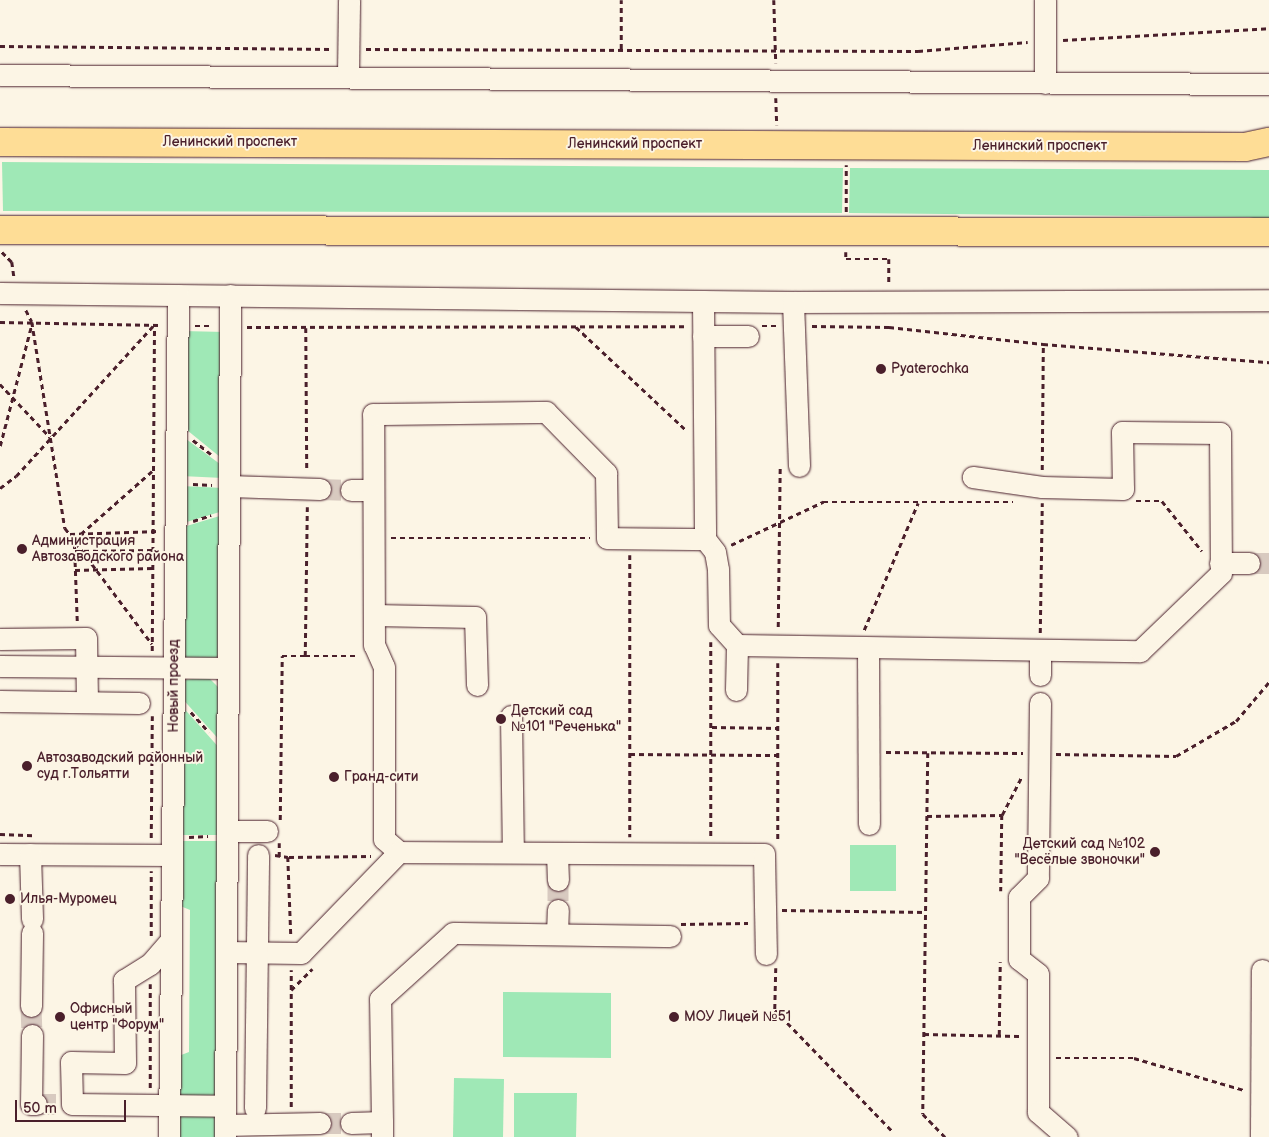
<!DOCTYPE html>
<meta charset="utf-8">
<style>
body{margin:0}
#map{position:relative;width:1269px;height:1137px;overflow:hidden;background:#fcf5e5;font-family:"Balsamiq Sans",sans-serif}
div>[style]{position:absolute}
.green>*{inset:0;background:#9fe8b6}
.minor-tunnel>*{height:21px;margin-top:-10.5px;transform-origin:0;background:repeating-linear-gradient(90deg,#d8cac0 0 21px,transparent 0 32px)}
.path>*{height:2.5px;margin-top:-1.25px;transform-origin:0;background:repeating-linear-gradient(90deg,#4a1f2b 0 5px,transparent 0 9px)}
.roads{filter:drop-shadow(0 0 1px #4a1f2b) drop-shadow(0 0 1px #4a1f2b)}
.minor>*{height:21px;margin:-10.5px;padding:0 10.5px;transform-origin:10.5px;border-radius:10.5px;background:#fcf5e5}
.major>*{height:28px;margin:-14px;padding:0 14px;transform-origin:14px;border-radius:14px;background:#fedd96}
.dots>*{width:14px;height:14px;translate:-50% -50%;box-sizing:border-box;border:2px solid #fcf5e5;border-radius:50%}
span{translate:-50% -50%;white-space:nowrap;text-align:center;line-height:1.15;-webkit-text-stroke:4px #fcf5e5;paint-order:stroke}
.street-label{font-size:14px;color:#4a1f2b}
.poi-label{font-size:14px;color:#4a1f2b}
.left{translate:0 -50%;text-align:left}
.right{translate:-100% -50%;text-align:right}
.scale{position:absolute;left:15px;top:1100px;width:111px;height:22px;box-sizing:border-box;border:2px solid #4a1f2b;border-top:0;padding-left:6px;font-size:15px;line-height:18px;white-space:nowrap;color:#4a1f2b;-webkit-text-stroke:4px #fcf5e5;paint-order:stroke}
</style>
<div id="map">
<div class="green">
<i style="clip-path:polygon(2px 162px,843px 168px,842px 213px,3px 211px)"></i>
<i style="clip-path:polygon(850px 168px,1269px 170px,1269px 221px,1249px 217px,849px 213px)"></i>
<i style="clip-path:polygon(182px 331px,225px 332px,225px 461px,182px 426px)"></i>
<i style="clip-path:polygon(182px 436px,224px 467px,223px 478px,181px 476px)"></i>
<i style="clip-path:polygon(181px 486px,223px 488px,223px 511px,180px 524px)"></i>
<i style="clip-path:polygon(223px 515px,221px 651px,216px 659px,186px 663px,178px 650px,180px 528px)"></i>
<i style="clip-path:polygon(208px 677px,221px 690px,222px 743px,180px 696px,184px 680px)"></i>
<i style="clip-path:polygon(180px 704px,222px 751px,221px 835px,179px 835px)"></i>
<i style="clip-path:polygon(179px 841px,222px 841px,217px 1098px,180px 1100px,176px 1057px,189px 1052px,190px 910px,178px 905px)"></i>
<i style="clip-path:polygon(850px 845px,896px 845px,896px 891px,850px 891px)"></i>
<i style="clip-path:polygon(503px 992px,611px 993px,611px 1058px,503px 1057px)"></i>
<i style="clip-path:polygon(454px 1078px,504px 1079px,503px 1137px,453px 1137px)"></i>
<i style="clip-path:polygon(514px 1093px,577px 1093px,576px 1137px,514px 1137px)"></i>
<i style="clip-path:polygon(182px 1114px,214px 1114px,218px 1137px,175px 1137px,178px 1117px)"></i>
</div>
<div class="minor-tunnel">
<i style="left:320px;top:489px;width:31px;rotate:2deg"></i>
<i style="left:1249px;top:563px;width:20px"></i>
<i style="left:558px;top:880px;width:30px;rotate:90deg"></i>
<i style="left:31px;top:1006px;width:29px;rotate:88deg"></i>
<i style="left:36px;top:1104px;width:20px"></i>
<i style="left:320px;top:1123px;width:31px"></i>
</div>
<div class="path">
<i style="left:774px;top:0;width:63px;rotate:88.2deg"></i>
<i style="left:1063px;top:40px;width:206px;rotate:-3.3deg"></i>
<i style="left:0;top:46px;width:331px;rotate:0.5deg"></i>
<i style="left:366px;top:49px;width:552px;rotate:0.21deg"></i>
<i style="left:918px;top:51px;width:110px;rotate:-4.7deg"></i>
<i style="left:621px;top:49px;width:49px;rotate:-90deg"></i>
<i style="left:776px;top:98px;width:27px;rotate:88deg"></i>
<i style="left:846px;top:212px;width:47px;rotate:-90deg"></i>
<i style="left:2px;top:252px;width:14px;rotate:45deg"></i>
<i style="left:12px;top:262px;width:15px;rotate:82deg"></i>
<i style="left:846px;top:252px;width:7px;rotate:90deg"></i>
<i style="left:846px;top:259px;width:43px"></i>
<i style="left:889px;top:259px;width:26px;rotate:90deg"></i>
<i style="left:26px;top:310px;width:13px;rotate:63deg"></i>
<i style="left:32px;top:322px;width:209px;rotate:80.9deg"></i>
<i style="left:65px;top:528px;width:145px;rotate:53.1deg"></i>
<i style="left:0;top:322px;width:159px;rotate:1.1deg"></i>
<i style="left:195px;top:326px;width:17px"></i>
<i style="left:762px;top:326px;width:15px"></i>
<i style="left:812px;top:326px;width:77px;rotate:0.7deg"></i>
<i style="left:889px;top:327px;width:155px;rotate:6.3deg"></i>
<i style="left:1043px;top:344px;width:227px;rotate:4.6deg"></i>
<i style="left:247px;top:327px;width:440px;rotate:-0.1deg"></i>
<i style="left:576px;top:327px;width:149px;rotate:43.1deg"></i>
<i style="left:306px;top:328px;width:143px;rotate:89.6deg"></i>
<i style="left:0;top:384px;width:73px;rotate:46.7deg"></i>
<i style="left:193px;top:440px;width:23px;rotate:38deg"></i>
<i style="left:0;top:446px;width:127px;rotate:-75.4deg"></i>
<i style="left:1042px;top:470px;width:126px;rotate:-89.5deg"></i>
<i style="left:193px;top:484px;width:19px;rotate:3deg"></i>
<i style="left:0;top:488px;width:20px;rotate:-37deg"></i>
<i style="left:16px;top:476px;width:203px;rotate:-47.6deg"></i>
<i style="left:1136px;top:501px;width:26px"></i>
<i style="left:1162px;top:501px;width:64px;rotate:51.3deg"></i>
<i style="left:193px;top:521px;width:19px;rotate:-18deg"></i>
<i style="left:70px;top:534px;width:89px;rotate:-1.9deg"></i>
<i style="left:391px;top:538px;width:199px"></i>
<i style="left:731px;top:545px;width:102px;rotate:-25.1deg"></i>
<i style="left:823px;top:502px;width:190px"></i>
<i style="left:75px;top:551px;width:78px;rotate:-0.7deg"></i>
<i style="left:630px;top:555px;width:282px;rotate:90deg"></i>
<i style="left:75px;top:570px;width:78px;rotate:-1.5deg"></i>
<i style="left:77px;top:621px;width:81px;rotate:-92.1deg"></i>
<i style="left:74px;top:540px;width:104px;rotate:-41.5deg"></i>
<i style="left:778px;top:627px;width:162px;rotate:-89.3deg"></i>
<i style="left:864px;top:630px;width:138px;rotate:-67deg"></i>
<i style="left:1040px;top:633px;width:130px;rotate:-89.1deg"></i>
<i style="left:711px;top:642px;width:194px;rotate:90deg"></i>
<i style="left:152px;top:651px;width:326px;rotate:-89.6deg"></i>
<i style="left:305px;top:656px;width:54px"></i>
<i style="left:778px;top:663px;width:179px;rotate:90deg"></i>
<i style="left:191px;top:712px;width:27px;rotate:48deg"></i>
<i style="left:712px;top:727px;width:66px;rotate:0.9deg"></i>
<i style="left:886px;top:752px;width:137px;rotate:0.4deg"></i>
<i style="left:928px;top:753px;width:361px;rotate:90.8deg"></i>
<i style="left:923px;top:1114px;width:32px;rotate:46deg"></i>
<i style="left:630px;top:754px;width:148px;rotate:0.4deg"></i>
<i style="left:1056px;top:754px;width:120px;rotate:1deg"></i>
<i style="left:1176px;top:756px;width:69px;rotate:-30.3deg"></i>
<i style="left:1236px;top:721px;width:51px;rotate:-49.8deg"></i>
<i style="left:1002px;top:815px;width:42px;rotate:-62.8deg"></i>
<i style="left:927px;top:816px;width:75px;rotate:-0.8deg"></i>
<i style="left:1002px;top:815px;width:76px;rotate:90.8deg"></i>
<i style="left:280px;top:820px;width:164px;rotate:-89.3deg"></i>
<i style="left:282px;top:656px;width:23px"></i>
<i style="left:305px;top:656px;width:149px;rotate:-89.2deg"></i>
<i style="left:0;top:834px;width:33px;rotate:2deg"></i>
<i style="left:189px;top:837px;width:19px;rotate:-3deg"></i>
<i style="left:151px;top:838px;width:122px;rotate:-89.5deg"></i>
<i style="left:275px;top:855px;width:13px;rotate:9deg"></i>
<i style="left:288px;top:857px;width:78px;rotate:87.8deg"></i>
<i style="left:279px;top:857px;width:14px;rotate:-90deg"></i>
<i style="left:289px;top:857px;width:82px;rotate:-0.7deg"></i>
<i style="left:782px;top:910px;width:144px;rotate:0.8deg"></i>
<i style="left:681px;top:924px;width:67px;rotate:-0.9deg"></i>
<i style="left:151px;top:936px;width:65px;rotate:-90deg"></i>
<i style="left:776px;top:968px;width:42px;rotate:91.4deg"></i>
<i style="left:775px;top:1010px;width:171px;rotate:45.9deg"></i>
<i style="left:291px;top:990px;width:30px;rotate:-45deg"></i>
<i style="left:924px;top:1034px;width:97px;rotate:1.2deg"></i>
<i style="left:999px;top:1035px;width:73px;rotate:-89.2deg"></i>
<i style="left:1056px;top:1058px;width:78px"></i>
<i style="left:1134px;top:1058px;width:115px;rotate:16.2deg"></i>
<i style="left:150px;top:1088px;width:104px;rotate:-90deg"></i>
<i style="left:291px;top:1107px;width:137px;rotate:-90deg"></i>
</div>
<div class="roads">
<div class="minor">
<i style="left:0;top:75px;width:1269px;rotate:0.41deg"></i>
<i style="left:348px;top:75px;width:75px;rotate:-89.2deg"></i>
<i style="left:1045px;top:83px;width:83px;rotate:-90deg"></i>
<i style="left:0;top:293px;width:793px;rotate:0.65deg"></i>
<i style="left:793px;top:302px;width:476px;rotate:-0.2deg"></i>
<i style="left:703px;top:301px;width:238px;rotate:89.5deg"></i>
<i style="left:705px;top:539px;width:16px;rotate:52deg"></i>
<i style="left:715px;top:552px;width:17px;rotate:80deg"></i>
<i style="left:718px;top:569px;width:56px;rotate:89deg"></i>
<i style="left:719px;top:625px;width:27px;rotate:48deg"></i>
<i style="left:737px;top:645px;width:403px;rotate:0.9deg"></i>
<i style="left:1140px;top:651px;width:112px;rotate:-43.9deg"></i>
<i style="left:1221px;top:573px;width:140px;rotate:-90.4deg"></i>
<i style="left:1220px;top:433px;width:98px;rotate:-179.4deg"></i>
<i style="left:1122px;top:432px;width:57px;rotate:89deg"></i>
<i style="left:1123px;top:489px;width:81px;rotate:-178.6deg"></i>
<i style="left:1042px;top:487px;width:70px;rotate:-171.8deg"></i>
<i style="left:793px;top:302px;width:164px;rotate:87.9deg"></i>
<i style="left:703px;top:336px;width:45px"></i>
<i style="left:229px;top:486px;width:91px;rotate:1.9deg"></i>
<i style="left:351px;top:490px;width:22px"></i>
<i style="left:1220px;top:563px;width:29px"></i>
<i style="left:374px;top:615px;width:101px;rotate:1.1deg"></i>
<i style="left:475px;top:617px;width:68px;rotate:88.3deg"></i>
<i style="left:0;top:639px;width:86px;rotate:-0.7deg"></i>
<i style="left:86px;top:638px;width:64px;rotate:89.1deg"></i>
<i style="left:868px;top:649px;width:175px;rotate:89.7deg"></i>
<i style="left:1040px;top:650px;width:25px;rotate:90deg"></i>
<i style="left:0;top:666px;width:228px;rotate:0.5deg"></i>
<i style="left:736px;top:690px;width:45px;rotate:-88.7deg"></i>
<i style="left:0;top:701px;width:139px;rotate:0.8deg"></i>
<i style="left:1040px;top:703px;width:175px;rotate:90.7deg"></i>
<i style="left:1038px;top:878px;width:27px;rotate:135deg"></i>
<i style="left:1019px;top:897px;width:62px;rotate:90deg"></i>
<i style="left:1019px;top:959px;width:24px;rotate:38deg"></i>
<i style="left:1038px;top:974px;width:138px;rotate:90deg"></i>
<i style="left:1038px;top:1112px;width:38px;rotate:41deg"></i>
<i style="left:511px;top:716px;width:136px;rotate:89.2deg"></i>
<i style="left:227px;top:831px;width:40px"></i>
<i style="left:399px;top:852px;width:20px;rotate:-139deg"></i>
<i style="left:384px;top:839px;width:172px;rotate:-90deg"></i>
<i style="left:384px;top:667px;width:24px;rotate:-114deg"></i>
<i style="left:374px;top:645px;width:231px;rotate:-90.2deg"></i>
<i style="left:373px;top:414px;width:173px;rotate:-0.7deg"></i>
<i style="left:546px;top:412px;width:86px;rotate:45.5deg"></i>
<i style="left:606px;top:473px;width:65px;rotate:89.1deg"></i>
<i style="left:607px;top:538px;width:98px;rotate:0.6deg"></i>
<i style="left:557px;top:853px;width:27px;rotate:88deg"></i>
<i style="left:0;top:854px;width:172px;rotate:0.3deg"></i>
<i style="left:30px;top:854px;width:65px;rotate:88.2deg"></i>
<i style="left:557px;top:934px;width:24px;rotate:-88deg"></i>
<i style="left:171px;top:940px;width:32px;rotate:131deg"></i>
<i style="left:150px;top:964px;width:31px;rotate:148deg"></i>
<i style="left:124px;top:980px;width:83px;rotate:89.3deg"></i>
<i style="left:125px;top:1063px;width:54px;rotate:-178.9deg"></i>
<i style="left:71px;top:1062px;width:42px;rotate:88.6deg"></i>
<i style="left:72px;top:1104px;width:153px;rotate:0.7deg"></i>
<i style="left:226px;top:952px;width:75px;rotate:0.8deg"></i>
<i style="left:301px;top:953px;width:141px;rotate:-45.9deg"></i>
<i style="left:399px;top:852px;width:365px;rotate:0.3deg"></i>
<i style="left:764px;top:854px;width:100px;rotate:88.9deg"></i>
<i style="left:31px;top:1006px;width:73px;rotate:-89.2deg"></i>
<i style="left:32px;top:1035px;width:69px;rotate:90.8deg"></i>
<i style="left:31px;top:1104px;width:5px"></i>
<i style="left:255px;top:1108px;width:253px;rotate:-89.3deg"></i>
<i style="left:382px;top:1122px;width:123px;rotate:-90.9deg"></i>
<i style="left:380px;top:999px;width:98px;rotate:-42.1deg"></i>
<i style="left:453px;top:933px;width:217px;rotate:0.8deg"></i>
<i style="left:351px;top:1123px;width:31px;rotate:-2deg"></i>
<i style="left:382px;top:1122px;width:15px;rotate:90deg"></i>
<i style="left:225px;top:1125px;width:95px;rotate:-1.2deg"></i>
<i style="left:169px;top:1137px;width:842px;rotate:-89.39deg"></i>
<i style="left:225px;top:1137px;width:842px;rotate:-89.66deg"></i>
<i style="left:1261px;top:1137px;width:167px;rotate:-89.7deg"></i>
</div>
<div class="major">
<i style="left:0;top:142px;width:1245px;rotate:0.23deg"></i>
<i style="left:1245px;top:147px;width:25px;rotate:-12deg"></i>
<i style="left:0;top:230px;width:1269px;rotate:0.09deg"></i>
</div>
</div>
<div class="dots">
<i style="left:881px;top:369px;background:#4a1f2b"></i>
<i style="left:22px;top:549px;background:#4a1f2b"></i>
<i style="left:501px;top:719px;background:#4a1f2b"></i>
<i style="left:27px;top:766px;background:#4a1f2b"></i>
<i style="left:334px;top:777px;background:#4a1f2b"></i>
<i style="left:1155px;top:852px;background:#4a1f2b"></i>
<i style="left:10px;top:899px;background:#4a1f2b"></i>
<i style="left:60px;top:1017px;background:#4a1f2b"></i>
<i style="left:674px;top:1017px;background:#4a1f2b"></i>
</div>
<div class="street-label">
<span style="left:230px;top:142px">Ленинский проспект</span>
<span style="left:635px;top:144px">Ленинский проспект</span>
<span style="left:1040px;top:146px">Ленинский проспект</span>
<span style="left:174px;top:686px;rotate:-90deg">Новый проезд</span>
</div>
<div class="poi-label">
<span class="left" style="left:891px;top:369px">Pyaterochka</span>
<span class="left" style="left:32px;top:549px">Администрация<br>Автозаводского района</span>
<span class="left" style="left:511px;top:719px">Детский сад<br>№101 "Реченька"</span>
<span class="left" style="left:37px;top:766px">Автозаводский районный<br>суд г.Тольятти</span>
<span class="left" style="left:344px;top:777px">Гранд-сити</span>
<span class="right" style="left:1145px;top:852px">Детский сад №102<br>"Весёлые звоночки"</span>
<span class="left" style="left:20px;top:899px">Илья-Муромец</span>
<span class="left" style="left:70px;top:1017px">Офисный<br>центр "Форум"</span>
<span class="left" style="left:684px;top:1017px">МОУ Лицей №51</span>
</div>
<div class="scale">50 m</div>
</div>
